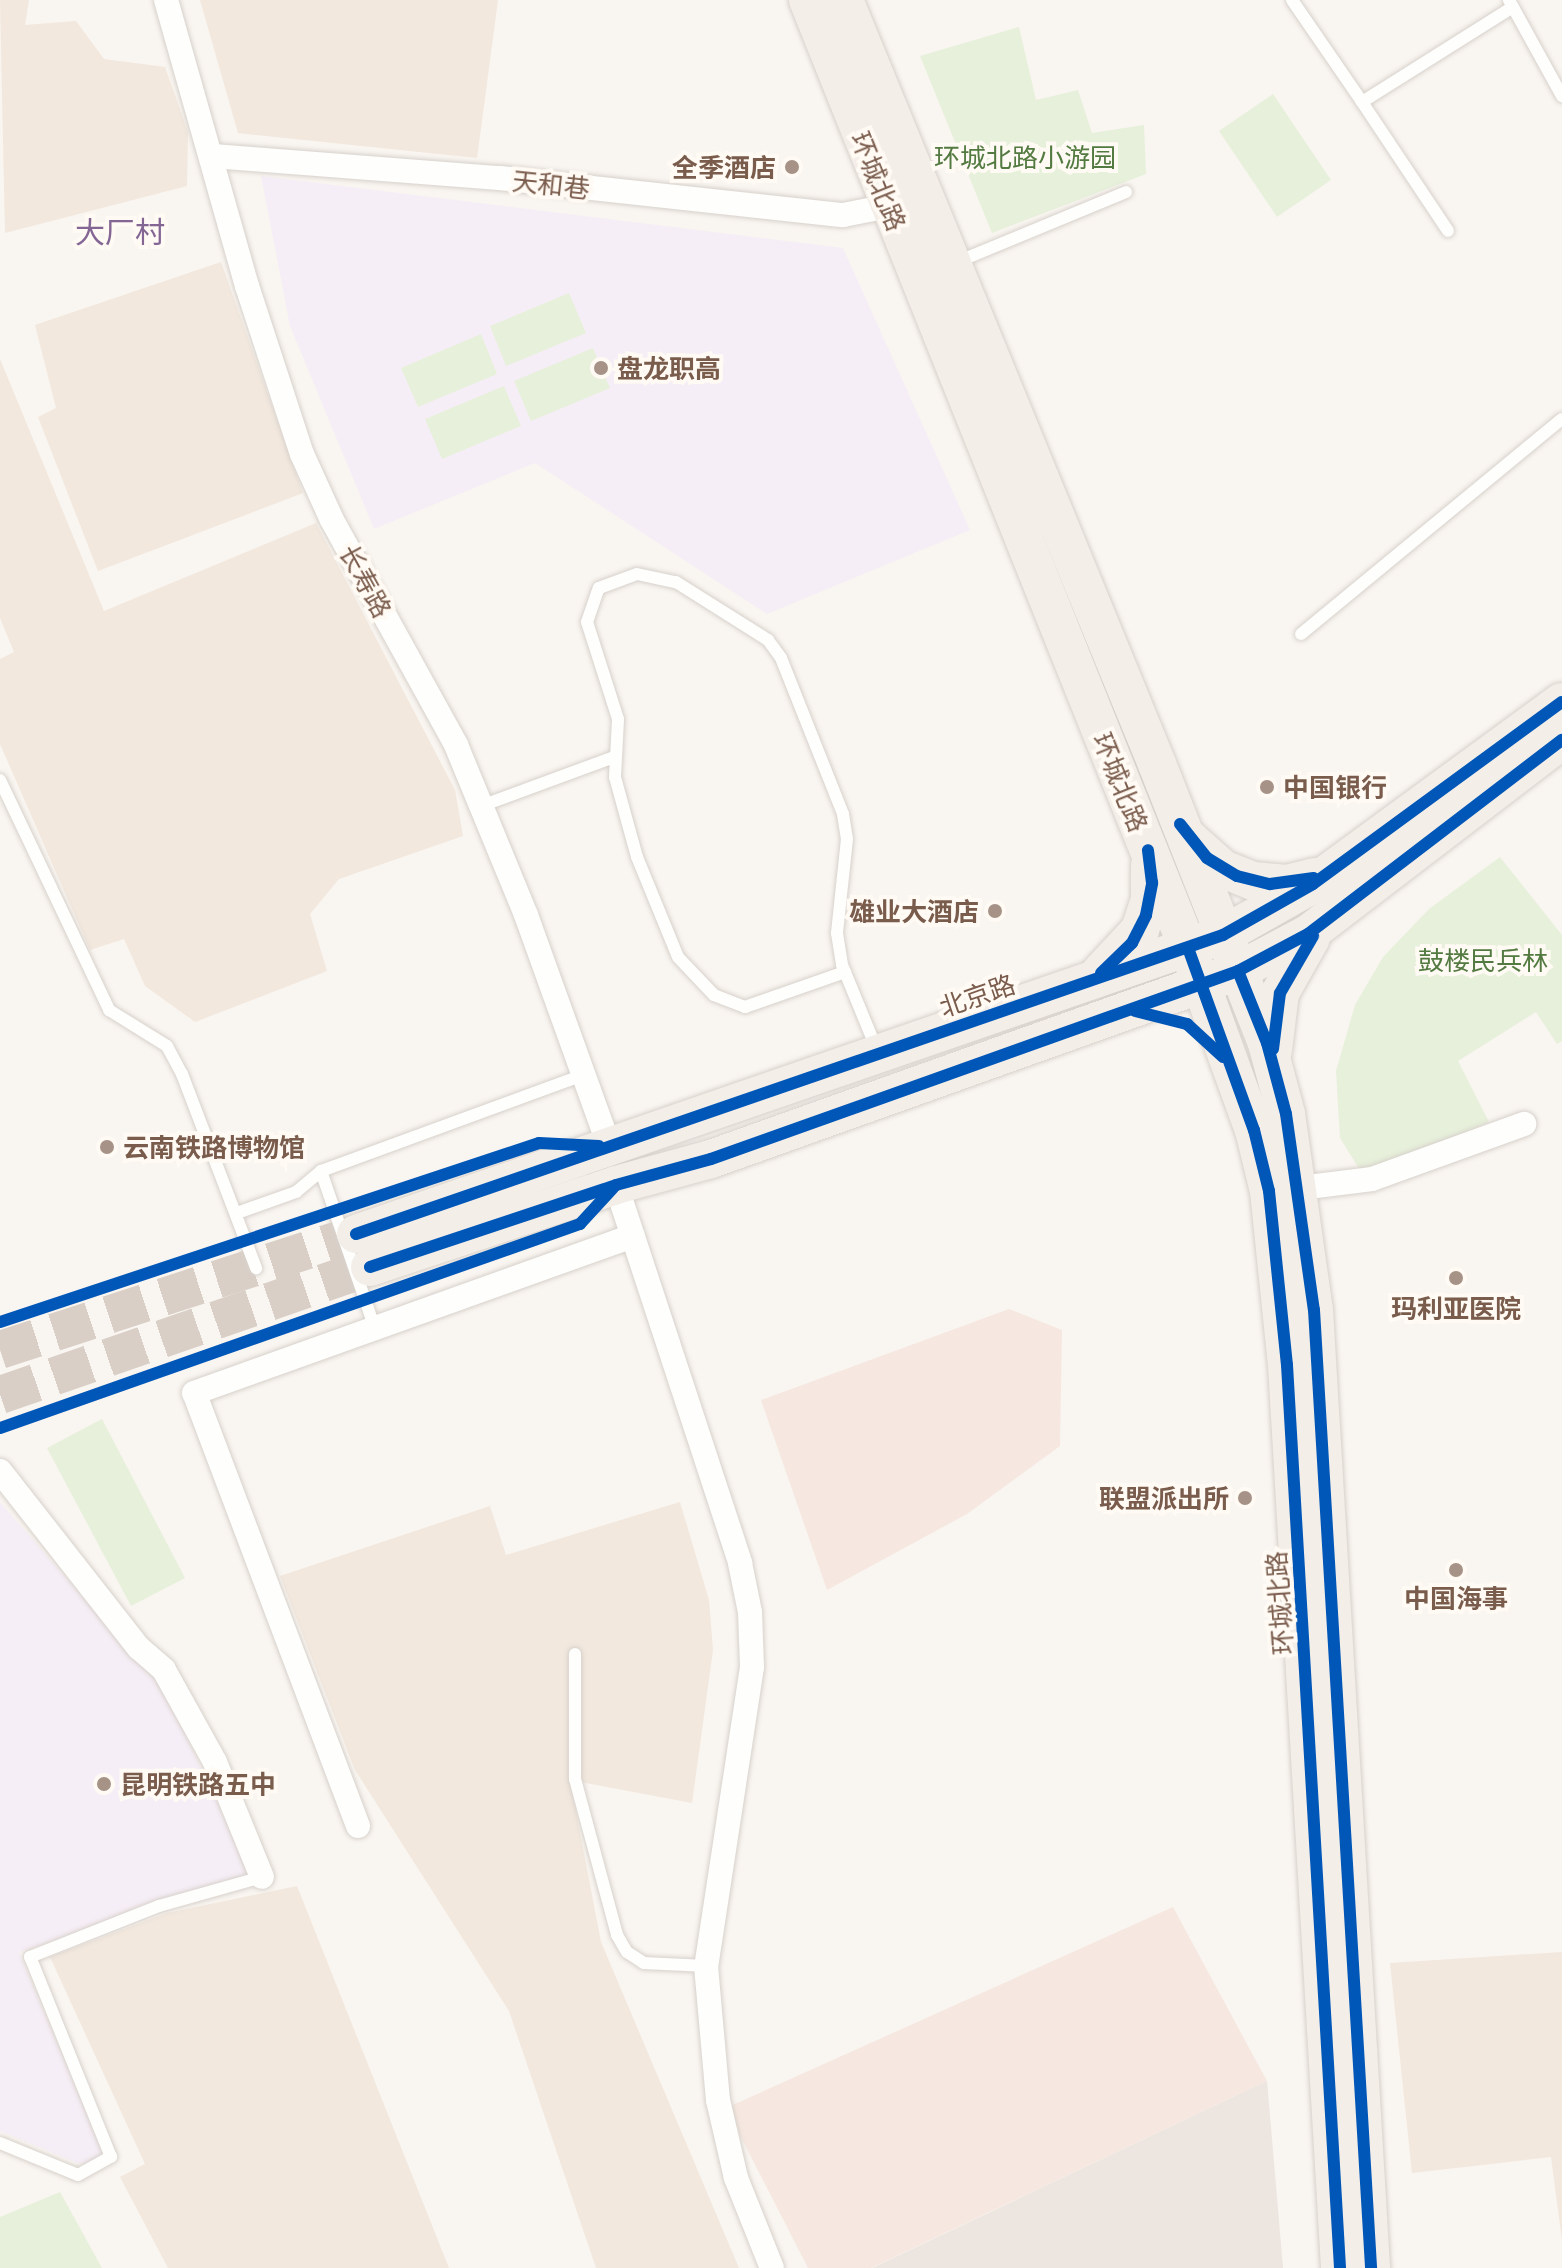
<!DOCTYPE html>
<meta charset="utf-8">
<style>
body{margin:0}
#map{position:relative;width:1562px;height:2268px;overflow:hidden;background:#f9f5f0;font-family:"Exo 2","Noto Sans SC",sans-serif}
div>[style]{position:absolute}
.residential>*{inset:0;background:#f2e8de}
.commercial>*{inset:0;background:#f6e8e1}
.industrial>*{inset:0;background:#ede5e0}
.education>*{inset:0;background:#f6eef6}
.green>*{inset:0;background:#e7f0db}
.primary-tunnel>*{height:38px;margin-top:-19px;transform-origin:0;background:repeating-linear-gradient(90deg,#d9cfc7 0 38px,transparent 0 57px)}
.roads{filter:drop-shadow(0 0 2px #d7d1cb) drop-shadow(0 0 2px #d7d1cb)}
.lane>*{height:12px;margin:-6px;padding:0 6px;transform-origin:6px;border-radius:6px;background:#fefefd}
.street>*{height:24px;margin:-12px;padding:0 12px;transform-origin:12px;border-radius:12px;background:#fefefd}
.primary>*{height:38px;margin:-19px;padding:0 19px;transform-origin:19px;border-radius:19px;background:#f3eee8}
.cycleway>*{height:12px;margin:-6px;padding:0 6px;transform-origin:6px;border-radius:6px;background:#0057b8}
.dots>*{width:22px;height:22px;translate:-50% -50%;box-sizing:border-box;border:4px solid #fffaf3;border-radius:50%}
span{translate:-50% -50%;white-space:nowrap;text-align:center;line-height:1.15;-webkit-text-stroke:8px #fffaf3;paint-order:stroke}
.park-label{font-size:26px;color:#537a41}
.poi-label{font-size:26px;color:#7a5c4d;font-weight:700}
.right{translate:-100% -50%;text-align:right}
.left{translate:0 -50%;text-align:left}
.street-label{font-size:26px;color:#7a5c4d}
.quarter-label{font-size:30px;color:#846695}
</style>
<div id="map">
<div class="residential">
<i style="clip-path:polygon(0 0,29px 0,25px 25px,76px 21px,104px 59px,165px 67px,188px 132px,187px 186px,5px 233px)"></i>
<i style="clip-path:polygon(200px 0,498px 0,477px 158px,238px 133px)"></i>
<i style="clip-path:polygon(221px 262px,303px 493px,98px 571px,38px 417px,56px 408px,35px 325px)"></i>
<i style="clip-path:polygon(0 359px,104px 611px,316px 523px,455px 790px,463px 836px,339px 879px,310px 914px,327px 971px,195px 1022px,145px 986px,124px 939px,90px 950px,0 744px,0 659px,14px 652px,0 618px)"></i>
<i style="clip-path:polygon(680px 1502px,709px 1600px,713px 1650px,692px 1803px,570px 1780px,601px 1942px,739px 2268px,596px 2268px,509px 2011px,355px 1770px,280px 1576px,490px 1506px,506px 1555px)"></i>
<i style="clip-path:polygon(297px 1886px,449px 2268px,168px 2268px,120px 2177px,145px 2164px,50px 1957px,167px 1913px)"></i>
<i style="clip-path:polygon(1562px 1952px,1562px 2240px,1551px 2157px,1412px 2173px,1390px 1963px)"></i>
</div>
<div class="commercial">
<i style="clip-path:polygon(1009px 1309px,1062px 1330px,1060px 1446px,967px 1514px,827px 1590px,761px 1400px)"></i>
<i style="clip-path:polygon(1173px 1907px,1267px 2081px,871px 2268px,808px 2268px,726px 2108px)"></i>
</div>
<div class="industrial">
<i style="clip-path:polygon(1267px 2081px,1283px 2268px,872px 2268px)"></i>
</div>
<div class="education">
<i style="clip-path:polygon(261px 176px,843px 248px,970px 530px,767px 614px,535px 463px,374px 529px,290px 326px)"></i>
<i style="clip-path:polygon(0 1502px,164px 1690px,253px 1878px,19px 1952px,108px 2164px,77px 2163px,0 2131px)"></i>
</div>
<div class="green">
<i style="clip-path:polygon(1019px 27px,1036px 100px,1078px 90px,1092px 133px,1144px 125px,1146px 174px,992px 233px,920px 56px)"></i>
<i style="clip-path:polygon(1273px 94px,1331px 180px,1277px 217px,1219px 131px)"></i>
<i style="clip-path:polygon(569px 293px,586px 333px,506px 366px,490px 326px)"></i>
<i style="clip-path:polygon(481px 334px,497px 374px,418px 407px,401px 368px)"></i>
<i style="clip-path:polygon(593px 348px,610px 388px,531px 421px,514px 381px)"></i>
<i style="clip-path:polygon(504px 386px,521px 426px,442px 459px,425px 419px)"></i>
<i style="clip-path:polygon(1500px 857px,1562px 935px,1562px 1041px,1557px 1044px,1536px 1012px,1458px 1061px,1489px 1122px,1363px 1175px,1340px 1138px,1336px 1071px,1355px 1005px,1383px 957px,1429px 909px)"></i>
<i style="clip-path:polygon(102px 1419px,185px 1578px,131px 1606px,47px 1448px)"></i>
<i style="clip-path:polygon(60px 2192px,102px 2268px,0 2268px,0 2217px)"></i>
</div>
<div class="primary-tunnel">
<i style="left:0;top:1350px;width:374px;rotate:-18deg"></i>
<i style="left:0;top:1395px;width:392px;rotate:-19.1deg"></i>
</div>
<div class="roads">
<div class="lane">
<i style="left:1292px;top:0;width:124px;rotate:55.5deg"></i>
<i style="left:1362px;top:102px;width:178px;rotate:-32.2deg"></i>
<i style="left:1509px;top:0;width:110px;rotate:61.1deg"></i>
<i style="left:1362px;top:102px;width:155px;rotate:56.3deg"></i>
<i style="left:957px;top:262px;width:183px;rotate:-22.5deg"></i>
<i style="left:1301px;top:634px;width:338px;rotate:-39.5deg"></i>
<i style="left:0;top:780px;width:255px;rotate:64.6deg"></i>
<i style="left:109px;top:1010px;width:68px;rotate:31.8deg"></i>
<i style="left:167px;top:1046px;width:32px;rotate:62deg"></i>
<i style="left:182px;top:1074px;width:208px;rotate:69.1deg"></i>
<i style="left:481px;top:806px;width:142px;rotate:-20.2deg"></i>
<i style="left:845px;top:972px;width:106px;rotate:160.7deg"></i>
<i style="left:745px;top:1007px;width:33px;rotate:-159deg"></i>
<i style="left:714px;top:995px;width:52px;rotate:-133.5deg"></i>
<i style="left:678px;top:957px;width:108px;rotate:-112.3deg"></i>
<i style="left:637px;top:857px;width:83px;rotate:-105.4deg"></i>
<i style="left:615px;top:777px;width:58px;rotate:-87deg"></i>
<i style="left:618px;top:719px;width:102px;rotate:-107.7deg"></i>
<i style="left:587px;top:622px;width:36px;rotate:-71deg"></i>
<i style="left:599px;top:588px;width:40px;rotate:-20.2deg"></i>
<i style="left:637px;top:574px;width:40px;rotate:12deg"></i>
<i style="left:676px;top:582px;width:109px;rotate:32.2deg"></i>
<i style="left:768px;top:640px;width:22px;rotate:54deg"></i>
<i style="left:781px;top:658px;width:168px;rotate:68.3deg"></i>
<i style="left:843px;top:814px;width:25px;rotate:81deg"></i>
<i style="left:847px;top:839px;width:95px;rotate:96.1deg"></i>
<i style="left:837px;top:933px;width:32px;rotate:81deg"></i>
<i style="left:842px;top:965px;width:8px;rotate:67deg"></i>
<i style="left:845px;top:972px;width:84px;rotate:67.7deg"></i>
<i style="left:321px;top:1171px;width:164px;rotate:71.1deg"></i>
<i style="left:237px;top:1213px;width:63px;rotate:-19.6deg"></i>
<i style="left:296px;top:1192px;width:33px;rotate:-40deg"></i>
<i style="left:321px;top:1171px;width:280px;rotate:-20.1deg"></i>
<i style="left:575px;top:1654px;width:125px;rotate:90deg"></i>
<i style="left:575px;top:1779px;width:162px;rotate:74.9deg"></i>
<i style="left:617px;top:1935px;width:20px;rotate:60deg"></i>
<i style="left:627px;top:1952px;width:20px;rotate:33deg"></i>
<i style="left:644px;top:1963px;width:62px;rotate:2.8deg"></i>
<i style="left:0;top:2143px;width:84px;rotate:22.3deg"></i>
<i style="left:78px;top:2175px;width:38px;rotate:-29deg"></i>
<i style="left:111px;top:2157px;width:216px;rotate:-112deg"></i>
<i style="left:30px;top:1957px;width:139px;rotate:-21.6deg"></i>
<i style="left:159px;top:1906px;width:107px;rotate:-15.7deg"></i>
</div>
<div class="street">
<i style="left:166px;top:0;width:297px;rotate:74.2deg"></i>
<i style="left:247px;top:286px;width:177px;rotate:71.9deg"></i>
<i style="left:302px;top:454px;width:72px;rotate:65.6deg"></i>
<i style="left:332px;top:520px;width:257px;rotate:61.1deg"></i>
<i style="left:456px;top:745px;width:184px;rotate:67.6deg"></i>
<i style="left:526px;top:915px;width:245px;rotate:70.2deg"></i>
<i style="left:212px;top:156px;width:289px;rotate:4.4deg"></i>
<i style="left:500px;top:178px;width:345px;rotate:6.2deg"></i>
<i style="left:843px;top:215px;width:47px;rotate:-11.1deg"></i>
<i style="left:616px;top:1185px;width:398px;rotate:71.8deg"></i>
<i style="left:740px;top:1563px;width:50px;rotate:78.5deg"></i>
<i style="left:750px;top:1612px;width:55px;rotate:87.9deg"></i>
<i style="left:752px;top:1667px;width:303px;rotate:98.7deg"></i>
<i style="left:706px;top:1966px;width:135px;rotate:84.9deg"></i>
<i style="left:718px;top:2100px;width:80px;rotate:77deg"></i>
<i style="left:736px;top:2178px;width:97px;rotate:68.2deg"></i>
<i style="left:1300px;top:1188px;width:73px;rotate:-7.1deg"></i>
<i style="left:1372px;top:1179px;width:162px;rotate:-19.9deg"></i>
<i style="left:0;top:1471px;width:225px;rotate:51.9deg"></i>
<i style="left:139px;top:1648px;width:33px;rotate:41deg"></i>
<i style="left:164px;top:1670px;width:105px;rotate:61deg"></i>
<i style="left:215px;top:1762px;width:124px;rotate:67.8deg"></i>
<i style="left:358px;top:1826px;width:463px;rotate:-110.7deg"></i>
<i style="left:194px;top:1393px;width:466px;rotate:-19.7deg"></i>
</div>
<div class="primary">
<i style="left:808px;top:0;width:1021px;rotate:68.16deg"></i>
<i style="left:1188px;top:948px;width:194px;rotate:70.1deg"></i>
<i style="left:1254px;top:1130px;width:63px;rotate:76.2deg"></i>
<i style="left:1269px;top:1191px;width:175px;rotate:84.1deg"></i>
<i style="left:1287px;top:1365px;width:905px;rotate:86.64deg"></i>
<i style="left:844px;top:0;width:826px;rotate:67.72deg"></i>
<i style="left:1157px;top:764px;width:300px;rotate:68.5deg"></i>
<i style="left:1267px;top:1043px;width:73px;rotate:75deg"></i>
<i style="left:1286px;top:1114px;width:198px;rotate:81.9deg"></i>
<i style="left:1314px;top:1310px;width:960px;rotate:86.59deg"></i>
<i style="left:1188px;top:838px;width:47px;rotate:41.5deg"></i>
<i style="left:1223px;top:869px;width:32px;rotate:22deg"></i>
<i style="left:1253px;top:881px;width:34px;rotate:5deg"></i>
<i style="left:1287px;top:884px;width:29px;rotate:-14deg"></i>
<i style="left:1100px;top:973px;width:59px;rotate:-47.1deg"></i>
<i style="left:1140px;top:930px;width:33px;rotate:-72deg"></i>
<i style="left:1150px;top:899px;width:34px;rotate:-90deg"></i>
<i style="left:1273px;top:1050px;width:57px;rotate:-83deg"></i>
<i style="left:1280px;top:993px;width:63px;rotate:-60.6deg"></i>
<i style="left:356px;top:1234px;width:917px;rotate:-19.03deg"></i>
<i style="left:1223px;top:935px;width:103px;rotate:-29.5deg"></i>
<i style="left:1313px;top:884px;width:308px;rotate:-36.2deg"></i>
<i style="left:370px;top:1267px;width:259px;rotate:-18.4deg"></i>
<i style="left:616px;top:1185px;width:98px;rotate:-15.3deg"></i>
<i style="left:711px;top:1159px;width:560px;rotate:-19.63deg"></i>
<i style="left:1238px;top:971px;width:79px;rotate:-27.9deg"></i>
<i style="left:1308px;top:934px;width:320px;rotate:-37.4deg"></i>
</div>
</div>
<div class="cycleway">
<i style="left:1180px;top:824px;width:43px;rotate:51.5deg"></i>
<i style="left:1207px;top:858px;width:35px;rotate:31deg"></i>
<i style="left:1237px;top:876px;width:34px;rotate:14deg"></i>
<i style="left:1270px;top:884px;width:44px;rotate:-7.8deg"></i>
<i style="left:1188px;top:948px;width:194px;rotate:70.1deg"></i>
<i style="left:1254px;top:1130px;width:63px;rotate:76.2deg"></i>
<i style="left:1269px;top:1191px;width:175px;rotate:84.1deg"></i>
<i style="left:1287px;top:1365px;width:905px;rotate:86.64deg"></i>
<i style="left:1238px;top:971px;width:78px;rotate:68.1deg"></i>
<i style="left:1267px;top:1043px;width:73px;rotate:75deg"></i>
<i style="left:1286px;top:1114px;width:198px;rotate:81.9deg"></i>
<i style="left:1314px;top:1310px;width:960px;rotate:86.59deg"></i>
<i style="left:1101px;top:973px;width:43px;rotate:-44.1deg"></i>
<i style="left:1132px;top:943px;width:31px;rotate:-63deg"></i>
<i style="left:1146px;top:915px;width:33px;rotate:-79deg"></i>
<i style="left:1152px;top:883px;width:33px;rotate:-97deg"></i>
<i style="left:1135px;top:1011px;width:54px;rotate:14deg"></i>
<i style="left:1187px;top:1024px;width:49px;rotate:42.5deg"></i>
<i style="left:1273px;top:1049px;width:56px;rotate:-82.9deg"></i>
<i style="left:1280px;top:993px;width:66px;rotate:-59.9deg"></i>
<i style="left:356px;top:1234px;width:917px;rotate:-19.03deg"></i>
<i style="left:1223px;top:935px;width:103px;rotate:-29.5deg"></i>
<i style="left:1313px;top:884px;width:308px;rotate:-36.2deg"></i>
<i style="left:370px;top:1267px;width:259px;rotate:-18.4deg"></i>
<i style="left:616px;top:1185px;width:98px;rotate:-15.3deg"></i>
<i style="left:711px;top:1159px;width:560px;rotate:-19.63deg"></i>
<i style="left:1238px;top:971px;width:79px;rotate:-27.9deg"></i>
<i style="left:1308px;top:934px;width:320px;rotate:-37.4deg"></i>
<i style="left:0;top:1322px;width:568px;rotate:-18.37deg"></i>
<i style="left:539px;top:1143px;width:60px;rotate:2.9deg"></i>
<i style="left:0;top:1428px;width:615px;rotate:-19.38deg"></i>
<i style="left:580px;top:1224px;width:49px;rotate:-47.5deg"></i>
</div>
<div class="dots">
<i style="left:792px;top:167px;background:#a69286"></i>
<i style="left:601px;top:368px;background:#a69286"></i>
<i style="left:1267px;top:787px;background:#a69286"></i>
<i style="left:995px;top:911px;background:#a69286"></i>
<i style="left:107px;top:1147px;background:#a69286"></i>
<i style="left:1456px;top:1278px;background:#a69286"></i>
<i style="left:1245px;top:1498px;background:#a69286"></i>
<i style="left:1456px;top:1570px;background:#a69286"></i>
<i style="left:104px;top:1784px;background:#a69286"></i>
</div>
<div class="park-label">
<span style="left:1025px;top:157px">环城北路小游园</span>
<span style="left:1483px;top:960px">鼓楼民兵林</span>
</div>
<div class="poi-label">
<span class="right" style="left:776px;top:167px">全季酒店</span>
<span class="left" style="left:617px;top:368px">盘龙职高</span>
<span class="left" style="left:1283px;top:787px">中国银行</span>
<span class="right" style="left:979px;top:911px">雄业大酒店</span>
<span class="left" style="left:123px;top:1147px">云南铁路博物馆</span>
<span style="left:1456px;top:1308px">玛利亚医院</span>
<span class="right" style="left:1229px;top:1498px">联盟派出所</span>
<span style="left:1456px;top:1598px">中国海事</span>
<span class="left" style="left:120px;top:1784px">昆明铁路五中</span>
</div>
<div class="street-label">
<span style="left:879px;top:181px;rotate:68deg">环城北路</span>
<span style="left:551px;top:184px;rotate:6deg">天和巷</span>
<span style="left:366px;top:581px;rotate:61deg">长寿路</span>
<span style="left:1121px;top:782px;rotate:68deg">环城北路</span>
<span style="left:977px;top:995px;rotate:-19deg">北京路</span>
<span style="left:1279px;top:1603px;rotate:-94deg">环城北路</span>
</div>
<div class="quarter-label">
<span style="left:120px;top:231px">大厂村</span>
</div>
</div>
